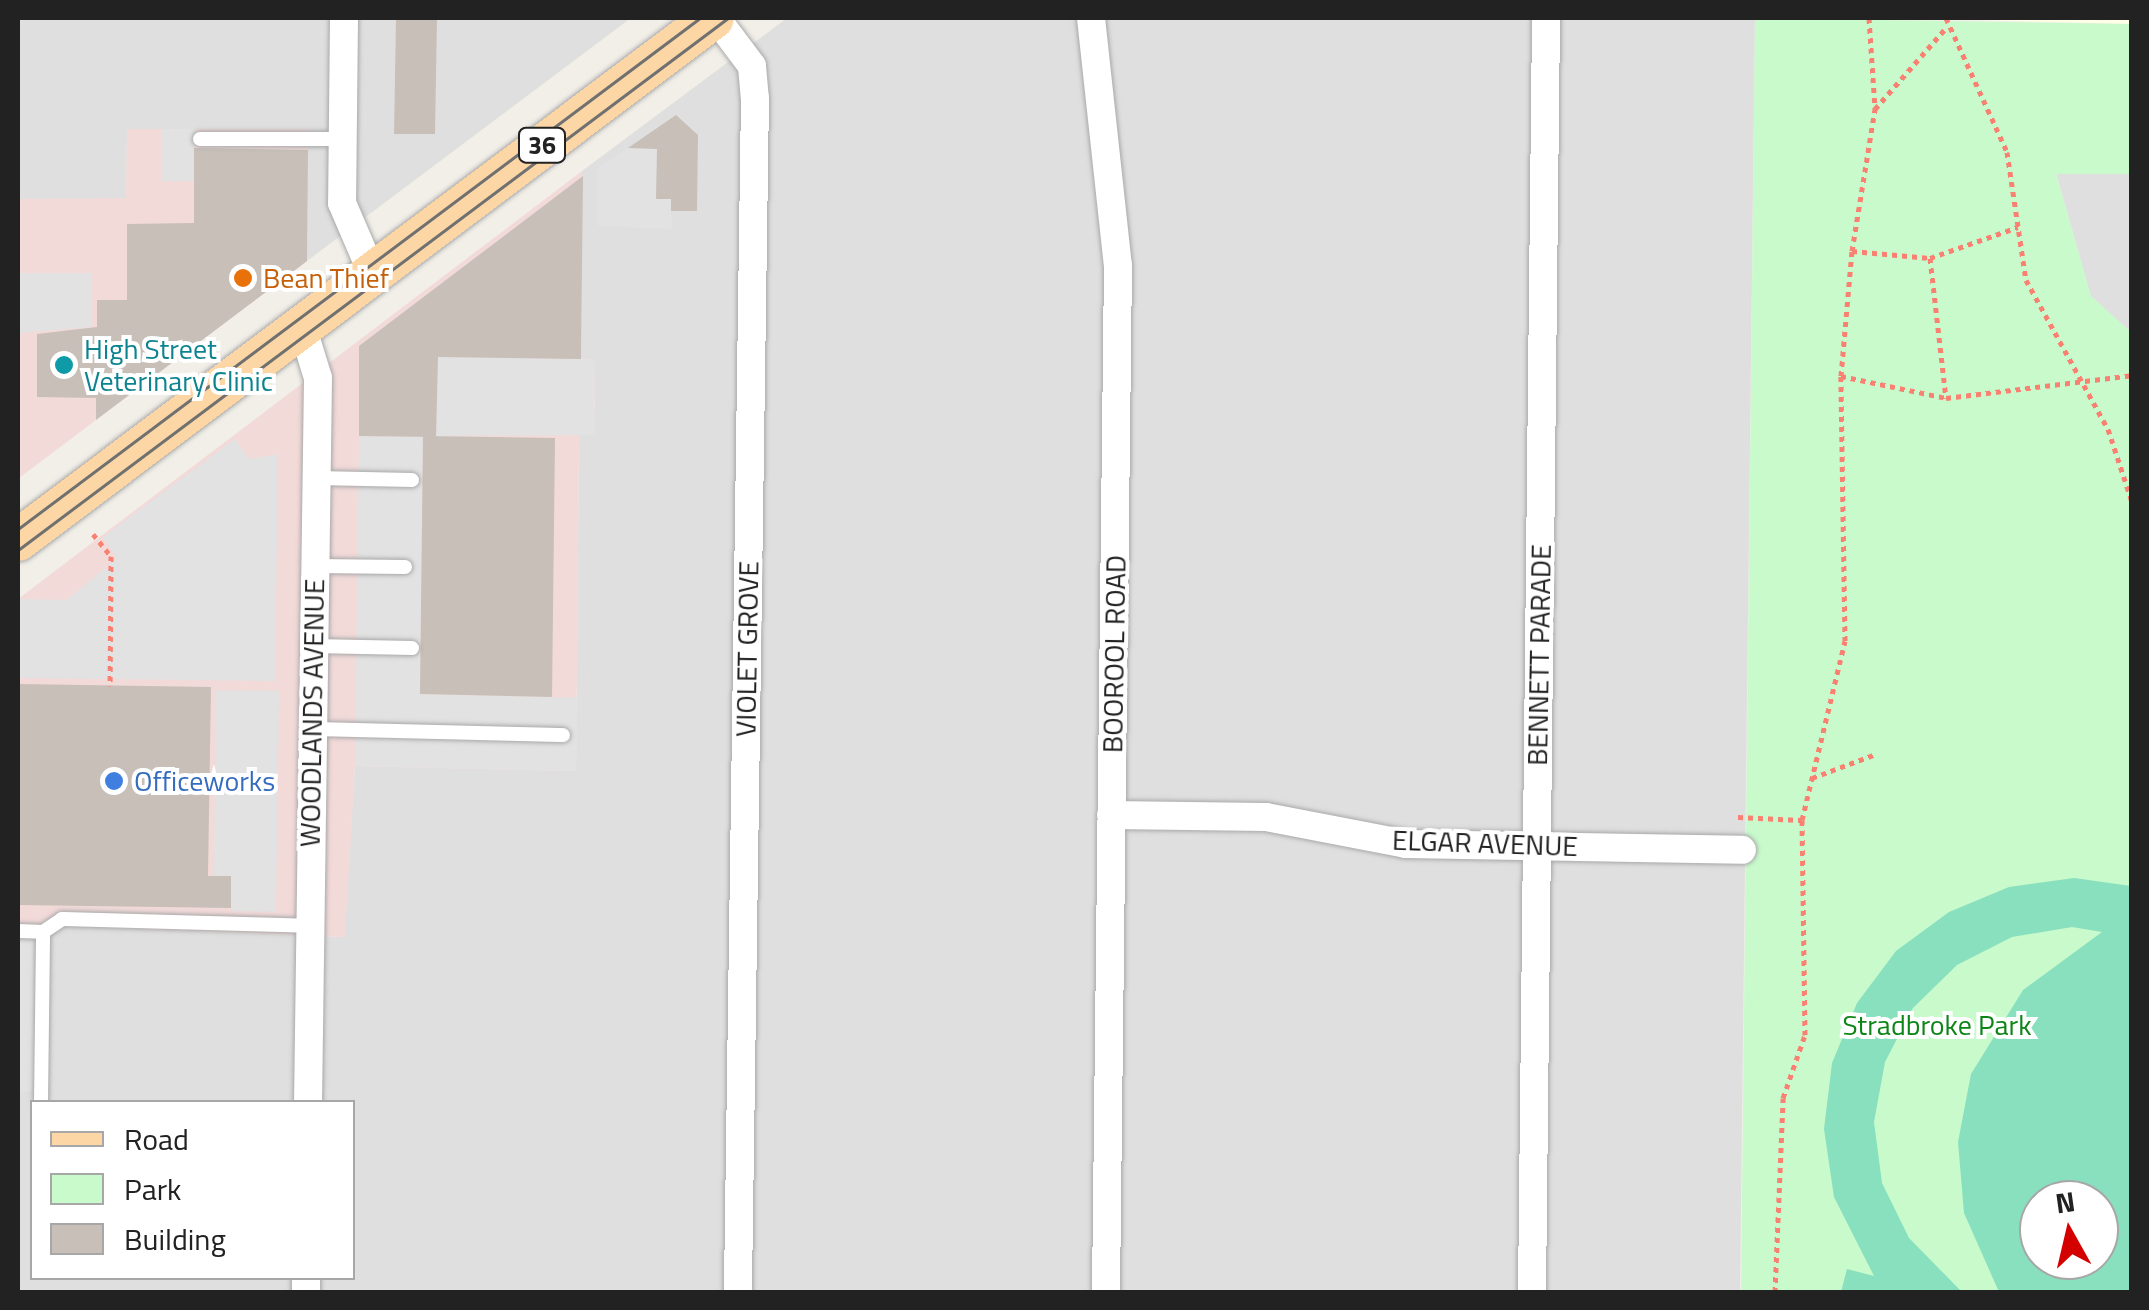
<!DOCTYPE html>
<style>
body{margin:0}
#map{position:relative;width:2149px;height:1310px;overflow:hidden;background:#f2efe9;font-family:"Titillium Web",sans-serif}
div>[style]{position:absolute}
.residential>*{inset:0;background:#e0dfdf}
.commercial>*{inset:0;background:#f2dad9}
.education>*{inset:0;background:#ffffe5}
.park>*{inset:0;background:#c8facc}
.pitch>*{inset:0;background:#88e0be}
.parking>*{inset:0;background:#e2e2e2}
.building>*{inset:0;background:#c7bfb8}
.path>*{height:5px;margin-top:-2.5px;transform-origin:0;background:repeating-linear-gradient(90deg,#fa8072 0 5px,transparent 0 10px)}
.roads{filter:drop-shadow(0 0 2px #a9a9a9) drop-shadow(0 0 2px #a9a9a9)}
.service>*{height:14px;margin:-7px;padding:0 7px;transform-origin:7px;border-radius:7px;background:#fff}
.minor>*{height:28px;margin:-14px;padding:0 14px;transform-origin:14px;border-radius:14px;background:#fff}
.primary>*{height:42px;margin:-21px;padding:0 21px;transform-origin:21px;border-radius:21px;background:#fcd6a4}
.tram>*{height:2.5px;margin:-1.25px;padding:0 1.25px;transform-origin:1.25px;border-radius:1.25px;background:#707070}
.dots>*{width:28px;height:28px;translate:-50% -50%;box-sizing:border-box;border:5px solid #fff;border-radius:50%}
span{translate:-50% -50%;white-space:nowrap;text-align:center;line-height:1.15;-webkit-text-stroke:8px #fff;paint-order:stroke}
.shield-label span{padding:2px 8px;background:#fff;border:2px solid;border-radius:8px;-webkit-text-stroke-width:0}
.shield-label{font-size:25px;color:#222;font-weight:700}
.food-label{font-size:28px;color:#c56008}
.left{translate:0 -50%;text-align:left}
.culture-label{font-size:28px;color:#0d838f}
.street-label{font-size:28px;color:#222}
.shop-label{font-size:28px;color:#366cbe}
.park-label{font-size:28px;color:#0c8416}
.frame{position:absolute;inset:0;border:20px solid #222;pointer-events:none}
.legend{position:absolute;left:30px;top:1100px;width:325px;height:180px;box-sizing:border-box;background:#fff;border:2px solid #a7a7a7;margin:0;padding:12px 18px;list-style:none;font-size:30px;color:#222}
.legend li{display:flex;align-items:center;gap:20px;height:50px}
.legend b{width:50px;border:2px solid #a7a7a7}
.north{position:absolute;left:2019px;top:1180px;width:100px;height:100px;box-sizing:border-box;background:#fff;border:2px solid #a7a7a7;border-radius:50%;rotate:352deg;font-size:28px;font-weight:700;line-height:40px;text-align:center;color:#222}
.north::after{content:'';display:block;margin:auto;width:35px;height:45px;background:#d40000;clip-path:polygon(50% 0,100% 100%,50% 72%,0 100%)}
</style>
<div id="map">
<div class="residential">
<i style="clip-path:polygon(18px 18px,631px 18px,307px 261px,307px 129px,127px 130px,126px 199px,18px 199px,18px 479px)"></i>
<i style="clip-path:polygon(evenodd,787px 18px,1755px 18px,1740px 1292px,18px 1292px,18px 924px,344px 937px,355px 766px,576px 771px,579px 435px,595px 434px,594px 359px,581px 359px,582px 171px,787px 18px,32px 1102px,352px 1102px,352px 1278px,32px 1278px,32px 1102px)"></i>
<i style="clip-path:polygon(2056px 173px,2131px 174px,2131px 332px,2091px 297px)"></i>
</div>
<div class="commercial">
<i style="clip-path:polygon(127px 129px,308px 129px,307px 261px,19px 478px,18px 199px,126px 198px)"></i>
<i style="clip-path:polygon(582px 171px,581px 358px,594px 359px,595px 435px,579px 435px,576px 771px,355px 766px,345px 937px,18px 924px,18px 599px)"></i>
</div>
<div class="education">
<i style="clip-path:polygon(2131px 18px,2131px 24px,1974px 20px,1974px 18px)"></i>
</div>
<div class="park">
<i style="clip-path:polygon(evenodd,1755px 18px,2131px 24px,2131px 174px,2056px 174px,2091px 296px,2131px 332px,2131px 1292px,1741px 1292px,1755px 18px,2039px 1200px,2099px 1200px,2099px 1260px,2039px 1260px,2039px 1200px)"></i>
</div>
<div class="pitch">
<i style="clip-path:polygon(evenodd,2074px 878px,2131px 886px,2131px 1292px,1999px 1292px,1964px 1213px,1958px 1142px,1971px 1074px,2023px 990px,2102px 932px,2072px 927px,2012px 937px,1957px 965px,1913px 1008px,1885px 1062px,1874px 1122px,1882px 1183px,1909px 1238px,1962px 1292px,1841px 1292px,1847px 1269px,1874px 1276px,1834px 1197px,1824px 1129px,1832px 1063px,1857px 1003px,1896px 951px,1949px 912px,2009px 887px,2074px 878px,2039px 1200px,2099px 1200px,2099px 1260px,2039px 1260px,2039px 1200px)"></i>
</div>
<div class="parking">
<i style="clip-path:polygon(161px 129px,195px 129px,194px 181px,161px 181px)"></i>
<i style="clip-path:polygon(639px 141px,657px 149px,657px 199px,671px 199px,672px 229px,598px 226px,598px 168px)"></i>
<i style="clip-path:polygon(18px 273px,91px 273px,91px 327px,18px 333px)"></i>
<i style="clip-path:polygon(438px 357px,594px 359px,595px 435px,436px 436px)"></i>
<i style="clip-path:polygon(359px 436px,423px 437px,420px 694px,578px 698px,576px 771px,355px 766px)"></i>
<i style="clip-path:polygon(235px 439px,249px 459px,278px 454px,275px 681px,18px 678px,19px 599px,67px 600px,117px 558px,103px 537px)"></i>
<i style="clip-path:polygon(216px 690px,279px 691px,276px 912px,231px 911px,231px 877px,214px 876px)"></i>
<i style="clip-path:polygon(18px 933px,33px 934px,34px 1091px,18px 1092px)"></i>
</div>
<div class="building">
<i style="clip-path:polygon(396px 18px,437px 18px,435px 134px,394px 134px)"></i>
<i style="clip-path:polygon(676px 115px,698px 135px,697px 211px,671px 211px,671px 199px,656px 199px,657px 149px,628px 148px)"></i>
<i style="clip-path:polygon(194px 148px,308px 150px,307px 261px,96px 420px,96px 398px,37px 397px,37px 334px,97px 327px,97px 300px,127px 300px,127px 224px,194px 223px)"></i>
<i style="clip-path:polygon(583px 176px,581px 359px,438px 357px,436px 437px,359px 436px,359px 346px)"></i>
<i style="clip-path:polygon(423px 436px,555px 438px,552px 697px,420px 694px)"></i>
<i style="clip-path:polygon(18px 684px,211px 687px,208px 876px,231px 876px,231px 908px,18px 905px)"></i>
</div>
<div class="path">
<i style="left:1869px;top:18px;width:91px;rotate:86.2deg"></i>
<i style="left:1946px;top:18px;width:147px;rotate:65.5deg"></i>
<i style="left:2007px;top:152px;width:129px;rotate:81.6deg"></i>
<i style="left:2026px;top:280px;width:170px;rotate:61.2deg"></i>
<i style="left:2108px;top:429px;width:77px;rotate:71.8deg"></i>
<i style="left:1852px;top:251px;width:78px;rotate:5.1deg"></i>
<i style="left:1930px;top:258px;width:93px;rotate:-19.4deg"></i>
<i style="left:1930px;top:258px;width:141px;rotate:83.5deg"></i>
<i style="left:1841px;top:376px;width:107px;rotate:11.8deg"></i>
<i style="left:1946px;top:398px;width:187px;rotate:-7deg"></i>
<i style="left:93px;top:534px;width:28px;rotate:51deg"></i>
<i style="left:111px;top:556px;width:130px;rotate:90.4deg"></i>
<i style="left:1812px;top:778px;width:68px;rotate:-20.6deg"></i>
<i style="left:1738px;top:817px;width:64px;rotate:2.7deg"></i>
<i style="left:1775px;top:1292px;width:194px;rotate:-87.6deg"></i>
<i style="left:1783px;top:1098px;width:67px;rotate:-70.8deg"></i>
<i style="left:1805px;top:1035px;width:215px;rotate:-90.8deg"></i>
<i style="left:1802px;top:820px;width:184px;rotate:-76.5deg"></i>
<i style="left:1845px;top:641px;width:265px;rotate:-90.9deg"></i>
<i style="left:1841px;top:376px;width:125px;rotate:-85deg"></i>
<i style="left:1852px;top:251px;width:144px;rotate:-80.8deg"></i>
<i style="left:1875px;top:109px;width:108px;rotate:-48.8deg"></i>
</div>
<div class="roads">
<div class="service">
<i style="left:200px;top:139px;width:143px"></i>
<i style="left:316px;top:478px;width:96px;rotate:1.2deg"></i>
<i style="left:315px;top:566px;width:90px;rotate:0.6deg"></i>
<i style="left:313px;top:646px;width:99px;rotate:1.2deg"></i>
<i style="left:312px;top:729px;width:251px;rotate:1.4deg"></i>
<i style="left:18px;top:931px;width:25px;rotate:2deg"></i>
<i style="left:41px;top:1102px;width:170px;rotate:-89.3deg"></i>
<i style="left:43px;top:932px;width:23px;rotate:-34deg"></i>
<i style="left:62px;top:919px;width:248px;rotate:1.6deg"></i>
</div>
<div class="minor">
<i style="left:344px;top:18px;width:185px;rotate:90.6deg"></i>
<i style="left:342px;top:203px;width:76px;rotate:66.8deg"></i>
<i style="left:716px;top:18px;width:60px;rotate:53.1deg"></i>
<i style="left:752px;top:66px;width:32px;rotate:85deg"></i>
<i style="left:755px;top:98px;width:1194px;rotate:90.82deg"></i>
<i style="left:1091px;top:18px;width:248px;rotate:83.8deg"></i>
<i style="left:1118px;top:265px;width:1027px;rotate:90.67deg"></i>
<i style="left:302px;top:326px;width:54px;rotate:72.9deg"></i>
<i style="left:318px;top:378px;width:724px;rotate:90.79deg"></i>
<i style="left:1111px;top:815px;width:155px;rotate:0.7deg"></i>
<i style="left:1266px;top:817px;width:143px;rotate:10.9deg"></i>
<i style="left:1406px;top:844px;width:336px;rotate:1deg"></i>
<i style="left:306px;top:1292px;width:14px;rotate:-90deg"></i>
<i style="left:1532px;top:1292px;width:1274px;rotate:-89.37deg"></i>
</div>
<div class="primary">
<i style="left:18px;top:540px;width:869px;rotate:-36.91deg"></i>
</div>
</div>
<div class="tram">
<i style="left:18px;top:529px;width:852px;rotate:-36.84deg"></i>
<i style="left:18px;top:550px;width:887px;rotate:-36.84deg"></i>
</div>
<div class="dots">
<i style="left:243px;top:278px;background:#e8710a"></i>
<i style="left:64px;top:365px;background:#0f9aa8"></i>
<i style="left:114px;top:781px;background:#3f7fe0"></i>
</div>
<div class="shield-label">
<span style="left:542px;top:145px">36</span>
</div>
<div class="food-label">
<span class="left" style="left:263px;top:278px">Bean Thief</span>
</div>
<div class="culture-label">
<span class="left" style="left:84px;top:365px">High Street<br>Veterinary Clinic</span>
</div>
<div class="street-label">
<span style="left:747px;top:649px;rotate:-89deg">VIOLET GROVE</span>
<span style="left:1114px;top:654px;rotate:-89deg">BOOROOL ROAD</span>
<span style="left:1539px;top:655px;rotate:-89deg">BENNETT PARADE</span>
<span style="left:312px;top:713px;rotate:-89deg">WOODLANDS AVENUE</span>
<span style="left:1485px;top:843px;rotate:2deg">ELGAR AVENUE</span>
</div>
<div class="shop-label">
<span class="left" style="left:134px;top:781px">Officeworks</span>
</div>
<div class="park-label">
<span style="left:1937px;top:1025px">Stradbroke Park</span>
</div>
<div class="frame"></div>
<ul class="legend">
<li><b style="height:12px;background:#fcd6a4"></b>Road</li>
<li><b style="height:28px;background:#c8facc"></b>Park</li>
<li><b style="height:28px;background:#c7bfb8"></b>Building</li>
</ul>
<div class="north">N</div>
</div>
